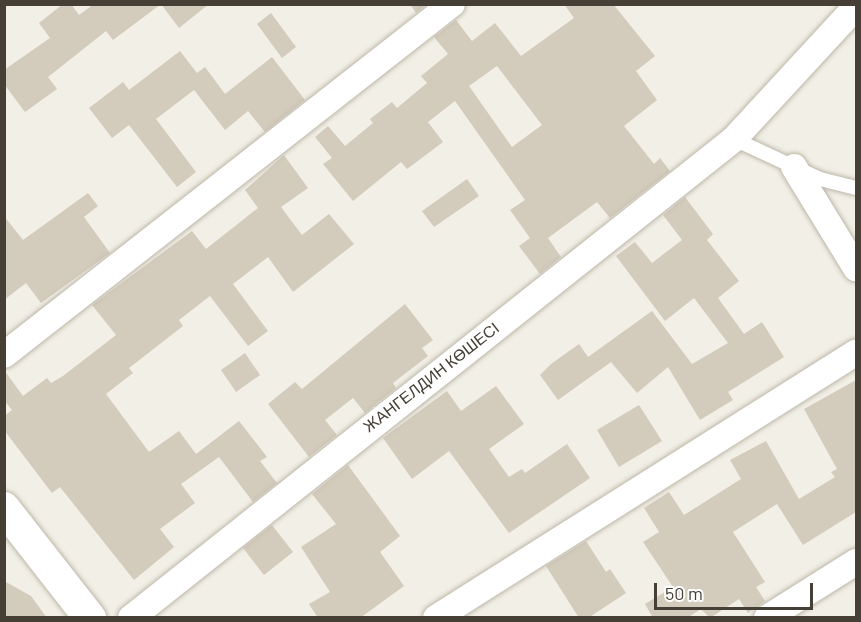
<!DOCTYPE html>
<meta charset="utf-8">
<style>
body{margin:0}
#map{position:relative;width:861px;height:622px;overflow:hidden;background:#f2efe6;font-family:Barlow,sans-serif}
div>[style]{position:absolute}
.building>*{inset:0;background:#d3cbbc}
.roads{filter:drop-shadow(0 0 2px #bdb7a9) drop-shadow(0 0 2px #bdb7a9)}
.service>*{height:14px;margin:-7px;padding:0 7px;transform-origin:7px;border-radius:7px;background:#fff}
.minor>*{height:26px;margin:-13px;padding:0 13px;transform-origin:13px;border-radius:13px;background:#fff}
.tertiary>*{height:32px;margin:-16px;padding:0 16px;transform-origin:16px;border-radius:16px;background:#fff}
span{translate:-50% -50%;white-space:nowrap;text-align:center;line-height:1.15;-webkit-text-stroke:4.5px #fff;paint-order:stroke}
.street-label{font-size:16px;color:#453f35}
.frame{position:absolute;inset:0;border:6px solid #453f35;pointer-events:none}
.scale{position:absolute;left:654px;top:583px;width:159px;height:27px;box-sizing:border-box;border:3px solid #453f35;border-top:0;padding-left:8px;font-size:18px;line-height:21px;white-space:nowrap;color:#453f35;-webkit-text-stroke:4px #fff;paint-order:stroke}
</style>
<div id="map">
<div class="building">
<i style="clip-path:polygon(63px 4px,71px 4px,79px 15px,94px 4px,161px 4px,113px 40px,106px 31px,48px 77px,57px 89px,25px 112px,4px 84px,4px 70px,50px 38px,39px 23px)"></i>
<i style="clip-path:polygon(161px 4px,209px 4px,179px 28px)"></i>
<i style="clip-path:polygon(410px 4px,427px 4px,416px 13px)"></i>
<i style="clip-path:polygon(evenodd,564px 4px,613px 4px,655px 56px,636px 71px,657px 100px,624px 126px,654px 164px,660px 158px,670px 171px,610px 218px,597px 202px,548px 238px,561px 257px,540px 274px,519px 246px,530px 238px,510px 210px,525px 200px,455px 101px,428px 122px,443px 142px,407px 169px,401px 162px,353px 201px,323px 164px,332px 158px,315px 137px,328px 126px,345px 146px,373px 123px,370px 119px,392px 102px,397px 108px,427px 83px,421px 76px,448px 54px,434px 37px,456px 20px,472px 41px,495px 23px,521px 56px,574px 18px,564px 4px,497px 66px,542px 125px,512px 147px,469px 86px,497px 66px)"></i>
<i style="clip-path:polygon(271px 13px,296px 47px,282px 58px,257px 24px)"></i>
<i style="clip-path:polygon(180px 51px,197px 73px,205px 67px,225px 94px,272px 57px,305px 100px,265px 132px,248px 111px,225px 130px,194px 90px,156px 119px,196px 172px,177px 187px,129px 125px,112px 138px,89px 108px,123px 82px,129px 90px)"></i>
<i style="clip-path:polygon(284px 155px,308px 188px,281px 207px,302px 235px,329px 214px,354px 244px,293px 292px,268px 257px,233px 284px,268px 331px,248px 346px,210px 296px,179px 320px,183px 326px,129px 368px,133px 373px,106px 394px,149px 452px,179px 431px,196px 454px,239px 421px,267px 457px,260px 461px,277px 483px,253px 502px,219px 457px,181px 484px,195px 503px,160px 529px,174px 547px,134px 580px,60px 487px,52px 493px,4px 430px,4px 416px,12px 410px,4px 400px,4px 370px,23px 396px,47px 378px,51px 383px,63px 376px,116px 335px,92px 305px,192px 231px,206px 249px,258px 208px,245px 190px)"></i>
<i style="clip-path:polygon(467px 179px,479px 196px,434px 227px,422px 211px)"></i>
<i style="clip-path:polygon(88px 193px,98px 206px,84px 217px,110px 253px,41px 303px,26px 283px,4px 300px,4px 216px,23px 240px)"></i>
<i style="clip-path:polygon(685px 197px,713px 234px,707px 240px,739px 281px,718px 298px,744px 334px,762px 322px,784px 357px,728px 392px,733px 400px,700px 420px,668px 367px,637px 393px,611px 362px,558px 400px,540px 375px,551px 364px,579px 344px,588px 357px,652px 311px,692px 364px,728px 343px,694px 298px,665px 321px,616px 256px,635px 242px,652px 263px,682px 240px,663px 215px)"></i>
<i style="clip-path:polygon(405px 304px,433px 340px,422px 348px,428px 356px,393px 383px,396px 388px,365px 413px,353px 398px,325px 420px,337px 435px,309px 457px,268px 404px,295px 382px,302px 389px)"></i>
<i style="clip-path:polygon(245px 353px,260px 375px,236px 392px,221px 370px)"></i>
<i style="clip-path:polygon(856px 380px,856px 512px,803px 545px,777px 504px,733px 532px,765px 582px,756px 587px,765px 601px,748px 613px,739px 599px,710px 618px,701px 609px,687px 618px,653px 618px,645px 604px,673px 587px,643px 542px,659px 532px,644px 508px,669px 492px,684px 515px,741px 479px,730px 460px,766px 441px,799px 499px,835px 477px,831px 472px,837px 469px,804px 409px)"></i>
<i style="clip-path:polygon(496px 386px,524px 424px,489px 449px,509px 477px,522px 469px,525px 473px,567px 444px,590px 478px,509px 533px,449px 451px,412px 479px,383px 438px,447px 391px,461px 411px)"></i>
<i style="clip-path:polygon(639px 405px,662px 441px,619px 467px,597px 430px)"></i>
<i style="clip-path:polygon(348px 465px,400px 536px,380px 552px,404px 586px,360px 618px,318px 618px,309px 604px,330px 592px,301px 547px,336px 524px,312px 494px)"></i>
<i style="clip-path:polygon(272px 525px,293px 552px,264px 575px,243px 548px)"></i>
<i style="clip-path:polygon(586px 541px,606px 572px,610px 569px,626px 593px,588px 618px,579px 618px,546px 566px)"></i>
<i style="clip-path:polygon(4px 581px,31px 596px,47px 618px,4px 618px)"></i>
</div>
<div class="roads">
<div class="service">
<i style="left:734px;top:139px;width:95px;rotate:24.9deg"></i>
<i style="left:820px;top:179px;width:37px;rotate:14deg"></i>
</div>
<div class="minor">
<i style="left:794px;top:167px;width:119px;rotate:58.5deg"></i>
<i style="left:4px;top:355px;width:569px;rotate:-38.08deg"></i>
<i style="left:131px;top:618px;width:770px;rotate:-38.46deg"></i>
<i style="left:734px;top:139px;width:180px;rotate:-47.3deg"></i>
<i style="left:436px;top:618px;width:497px;rotate:-32.3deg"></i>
<i style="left:767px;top:618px;width:105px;rotate:-32.2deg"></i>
</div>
<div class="tertiary">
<i style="left:4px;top:508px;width:140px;rotate:52deg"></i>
</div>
</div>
<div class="street-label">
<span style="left:431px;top:377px;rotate:-38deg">ЖАНГЕЛДИН КӨШЕСІ</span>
</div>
<div class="frame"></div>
<div class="scale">50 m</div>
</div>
